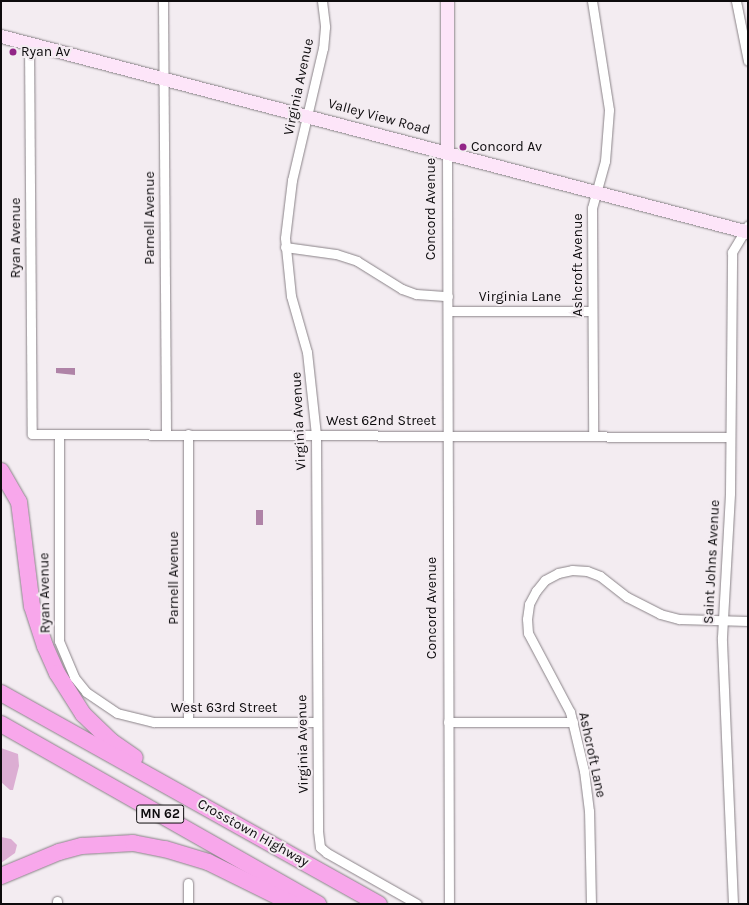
<!DOCTYPE html>
<style>
body{margin:0}
#map{position:relative;width:749px;height:905px;overflow:hidden;background:#f3ecf1;font-family:Karla,sans-serif}
div>[style]{position:absolute}
.forest>*{inset:0;background:#dcaed3}
.water>*{inset:0;background:#af83a7}
.roads{filter:drop-shadow(0 0 1px #8a8388) drop-shadow(0 0 1px #8a8388)}
.street>*{height:9px;margin:-4.5px;padding:0 4.5px;transform-origin:4.5px;border-radius:4.5px;background:#fff}
.secondary>*{height:13px;margin:-6.5px;padding:0 6.5px;transform-origin:6.5px;border-radius:6.5px;background:#fde5f9}
.highway>*{height:16px;margin:-8px;padding:0 8px;transform-origin:8px;border-radius:8px;background:#f8a7eb}
.dots>*{width:11px;height:11px;translate:-50% -50%;box-sizing:border-box;border:2px solid #f3ecf1;border-radius:50%}
span{translate:-50% -50%;white-space:nowrap;text-align:center;line-height:1.15;-webkit-text-stroke:4px #f3ecf1;paint-order:stroke}
.shield-label span{padding:1px 3px;background:#f3ecf1;border:1px solid;border-radius:3px;-webkit-text-stroke-width:0}
.shield-label{font-size:13px;color:#0d0b0d;font-weight:700}
.poi-label{font-size:14px;color:#0d0b0d}
.left{translate:0 -50%;text-align:left}
.street-label{font-size:14px;color:#0d0b0d}
.frame{position:absolute;inset:0;border:2px solid #0d0b0d;pointer-events:none}
</style>
<div id="map">
<div class="forest">
<i style="clip-path:polygon(1px 748px,18px 754px,19px 766px,13px 790px,10px 790px,1px 782px)"></i>
<i style="clip-path:polygon(1px 837px,11px 839px,17px 845px,15px 853px,1px 863px)"></i>
</div>
<div class="water">
<i style="clip-path:polygon(56px 368px,75px 368px,75px 375px,56px 373px)"></i>
<i style="clip-path:polygon(256px 510px,263px 510px,263px 525px,256px 525px)"></i>
</div>
<div class="roads">
<div class="street">
<i style="left:163px;top:1px;width:433px;rotate:89.6deg"></i>
<i style="left:322px;top:1px;width:26px;rotate:83deg"></i>
<i style="left:325px;top:27px;width:21px;rotate:95deg"></i>
<i style="left:323px;top:48px;width:136px;rotate:103.2deg"></i>
<i style="left:292px;top:180px;width:58px;rotate:96.9deg"></i>
<i style="left:285px;top:238px;width:58px;rotate:84.1deg"></i>
<i style="left:291px;top:296px;width:58px;rotate:74.1deg"></i>
<i style="left:307px;top:352px;width:83px;rotate:83.8deg"></i>
<i style="left:316px;top:435px;width:396px;rotate:89.7deg"></i>
<i style="left:318px;top:831px;width:16px;rotate:83deg"></i>
<i style="left:320px;top:847px;width:9px;rotate:41deg"></i>
<i style="left:327px;top:853px;width:103px;rotate:29.5deg"></i>
<i style="left:592px;top:1px;width:110px;rotate:81.1deg"></i>
<i style="left:609px;top:110px;width:51px;rotate:94.5deg"></i>
<i style="left:605px;top:161px;width:49px;rotate:105.5deg"></i>
<i style="left:592px;top:208px;width:228px;rotate:89.7deg"></i>
<i style="left:736px;top:1px;width:61px;rotate:78.7deg"></i>
<i style="left:29px;top:43px;width:391px;rotate:89.6deg"></i>
<i style="left:32px;top:434px;width:698px;rotate:0.25deg"></i>
<i style="left:447px;top:151px;width:753px;rotate:89.85deg"></i>
<i style="left:285px;top:247px;width:51px;rotate:7.8deg"></i>
<i style="left:336px;top:254px;width:22px;rotate:18deg"></i>
<i style="left:357px;top:261px;width:53px;rotate:31.9deg"></i>
<i style="left:402px;top:289px;width:15px;rotate:20deg"></i>
<i style="left:416px;top:294px;width:32px;rotate:4deg"></i>
<i style="left:448px;top:311px;width:144px"></i>
<i style="left:59px;top:434px;width:207px;rotate:90deg"></i>
<i style="left:59px;top:641px;width:39px;rotate:67deg"></i>
<i style="left:74px;top:677px;width:19px;rotate:51deg"></i>
<i style="left:86px;top:692px;width:37px;rotate:34deg"></i>
<i style="left:117px;top:713px;width:38px;rotate:14deg"></i>
<i style="left:154px;top:722px;width:163px"></i>
<i style="left:188px;top:434px;width:288px;rotate:90deg"></i>
<i style="left:448px;top:722px;width:125px"></i>
<i style="left:57px;top:904px;width:3px;rotate:-90deg"></i>
<i style="left:188px;top:904px;width:21px;rotate:-90deg"></i>
<i style="left:591px;top:904px;width:93px;rotate:-91.2deg"></i>
<i style="left:589px;top:811px;width:40px;rotate:-97.1deg"></i>
<i style="left:584px;top:771px;width:61px;rotate:-103.3deg"></i>
<i style="left:570px;top:712px;width:89px;rotate:-118deg"></i>
<i style="left:528px;top:633px;width:14px;rotate:-94deg"></i>
<i style="left:527px;top:619px;width:15px;rotate:-82deg"></i>
<i style="left:529px;top:604px;width:15px;rotate:-62deg"></i>
<i style="left:536px;top:591px;width:14px;rotate:-51deg"></i>
<i style="left:545px;top:580px;width:15px;rotate:-28deg"></i>
<i style="left:558px;top:573px;width:14px;rotate:-12deg"></i>
<i style="left:572px;top:570px;width:15px;rotate:4deg"></i>
<i style="left:587px;top:571px;width:14px;rotate:21deg"></i>
<i style="left:600px;top:576px;width:34px;rotate:38deg"></i>
<i style="left:627px;top:597px;width:37px;rotate:27deg"></i>
<i style="left:660px;top:614px;width:20px;rotate:15deg"></i>
<i style="left:679px;top:619px;width:69px;rotate:1.7deg"></i>
<i style="left:733px;top:904px;width:267px;rotate:-92.4deg"></i>
<i style="left:722px;top:637px;width:144px;rotate:-86.8deg"></i>
<i style="left:730px;top:493px;width:241px;rotate:-89.5deg"></i>
<i style="left:732px;top:252px;width:31px;rotate:-59deg"></i>
</div>
<div class="secondary">
<i style="left:447px;top:1px;width:150px;rotate:90deg"></i>
<i style="left:1px;top:36px;width:772px;rotate:14.7deg"></i>
</div>
<div class="highway">
<i style="left:1px;top:471px;width:36px;rotate:60deg"></i>
<i style="left:19px;top:502px;width:105px;rotate:82.9deg"></i>
<i style="left:32px;top:606px;width:42px;rotate:72deg"></i>
<i style="left:45px;top:646px;width:30px;rotate:66deg"></i>
<i style="left:57px;top:673px;width:49px;rotate:57.6deg"></i>
<i style="left:83px;top:714px;width:39px;rotate:44deg"></i>
<i style="left:111px;top:741px;width:29px;rotate:35deg"></i>
<i style="left:1px;top:693px;width:433px;rotate:29.2deg"></i>
<i style="left:1px;top:724px;width:365px;rotate:29.6deg"></i>
<i style="left:1px;top:876px;width:63px;rotate:-22.5deg"></i>
<i style="left:59px;top:852px;width:24px;rotate:-15deg"></i>
<i style="left:82px;top:846px;width:51px;rotate:-3.4deg"></i>
<i style="left:133px;top:843px;width:33px;rotate:11deg"></i>
<i style="left:165px;top:849px;width:45px;rotate:16.8deg"></i>
<i style="left:208px;top:862px;width:95px;rotate:26.3deg"></i>
</div>
</div>
<div class="dots">
<i style="left:13px;top:52px;background:#922587"></i>
<i style="left:463px;top:147px;background:#922587"></i>
</div>
<div class="shield-label">
<span style="left:160px;top:814px">MN 62</span>
</div>
<div class="poi-label">
<span class="left" style="left:21px;top:52px">Ryan Av</span>
<span class="left" style="left:471px;top:147px">Concord Av</span>
</div>
<div class="street-label">
<span style="left:299px;top:87px;rotate:-78deg">Virginia Avenue</span>
<span style="left:379px;top:117px;rotate:15deg">Valley View Road</span>
<span style="left:431px;top:209px;rotate:-90deg">Concord Avenue</span>
<span style="left:150px;top:218px;rotate:-90deg">Parnell Avenue</span>
<span style="left:16px;top:238px;rotate:-90deg">Ryan Avenue</span>
<span style="left:578px;top:265px;rotate:-90deg">Ashcroft Avenue</span>
<span style="left:520px;top:297px">Virginia Lane</span>
<span style="left:299px;top:421px;rotate:-93deg">Virginia Avenue</span>
<span style="left:381px;top:421px">West 62nd Street</span>
<span style="left:712px;top:562px;rotate:-87deg">Saint Johns Avenue</span>
<span style="left:174px;top:578px;rotate:-90deg">Parnell Avenue</span>
<span style="left:45px;top:593px;rotate:-91deg">Ryan Avenue</span>
<span style="left:432px;top:608px;rotate:-90deg">Concord Avenue</span>
<span style="left:224px;top:708px">West 63rd Street</span>
<span style="left:303px;top:744px;rotate:-91deg">Virginia Avenue</span>
<span style="left:592px;top:755px;rotate:78deg">Ashcroft Lane</span>
<span style="left:253px;top:833px;rotate:29deg">Crosstown Highway</span>
</div>
<div class="frame"></div>
</div>
